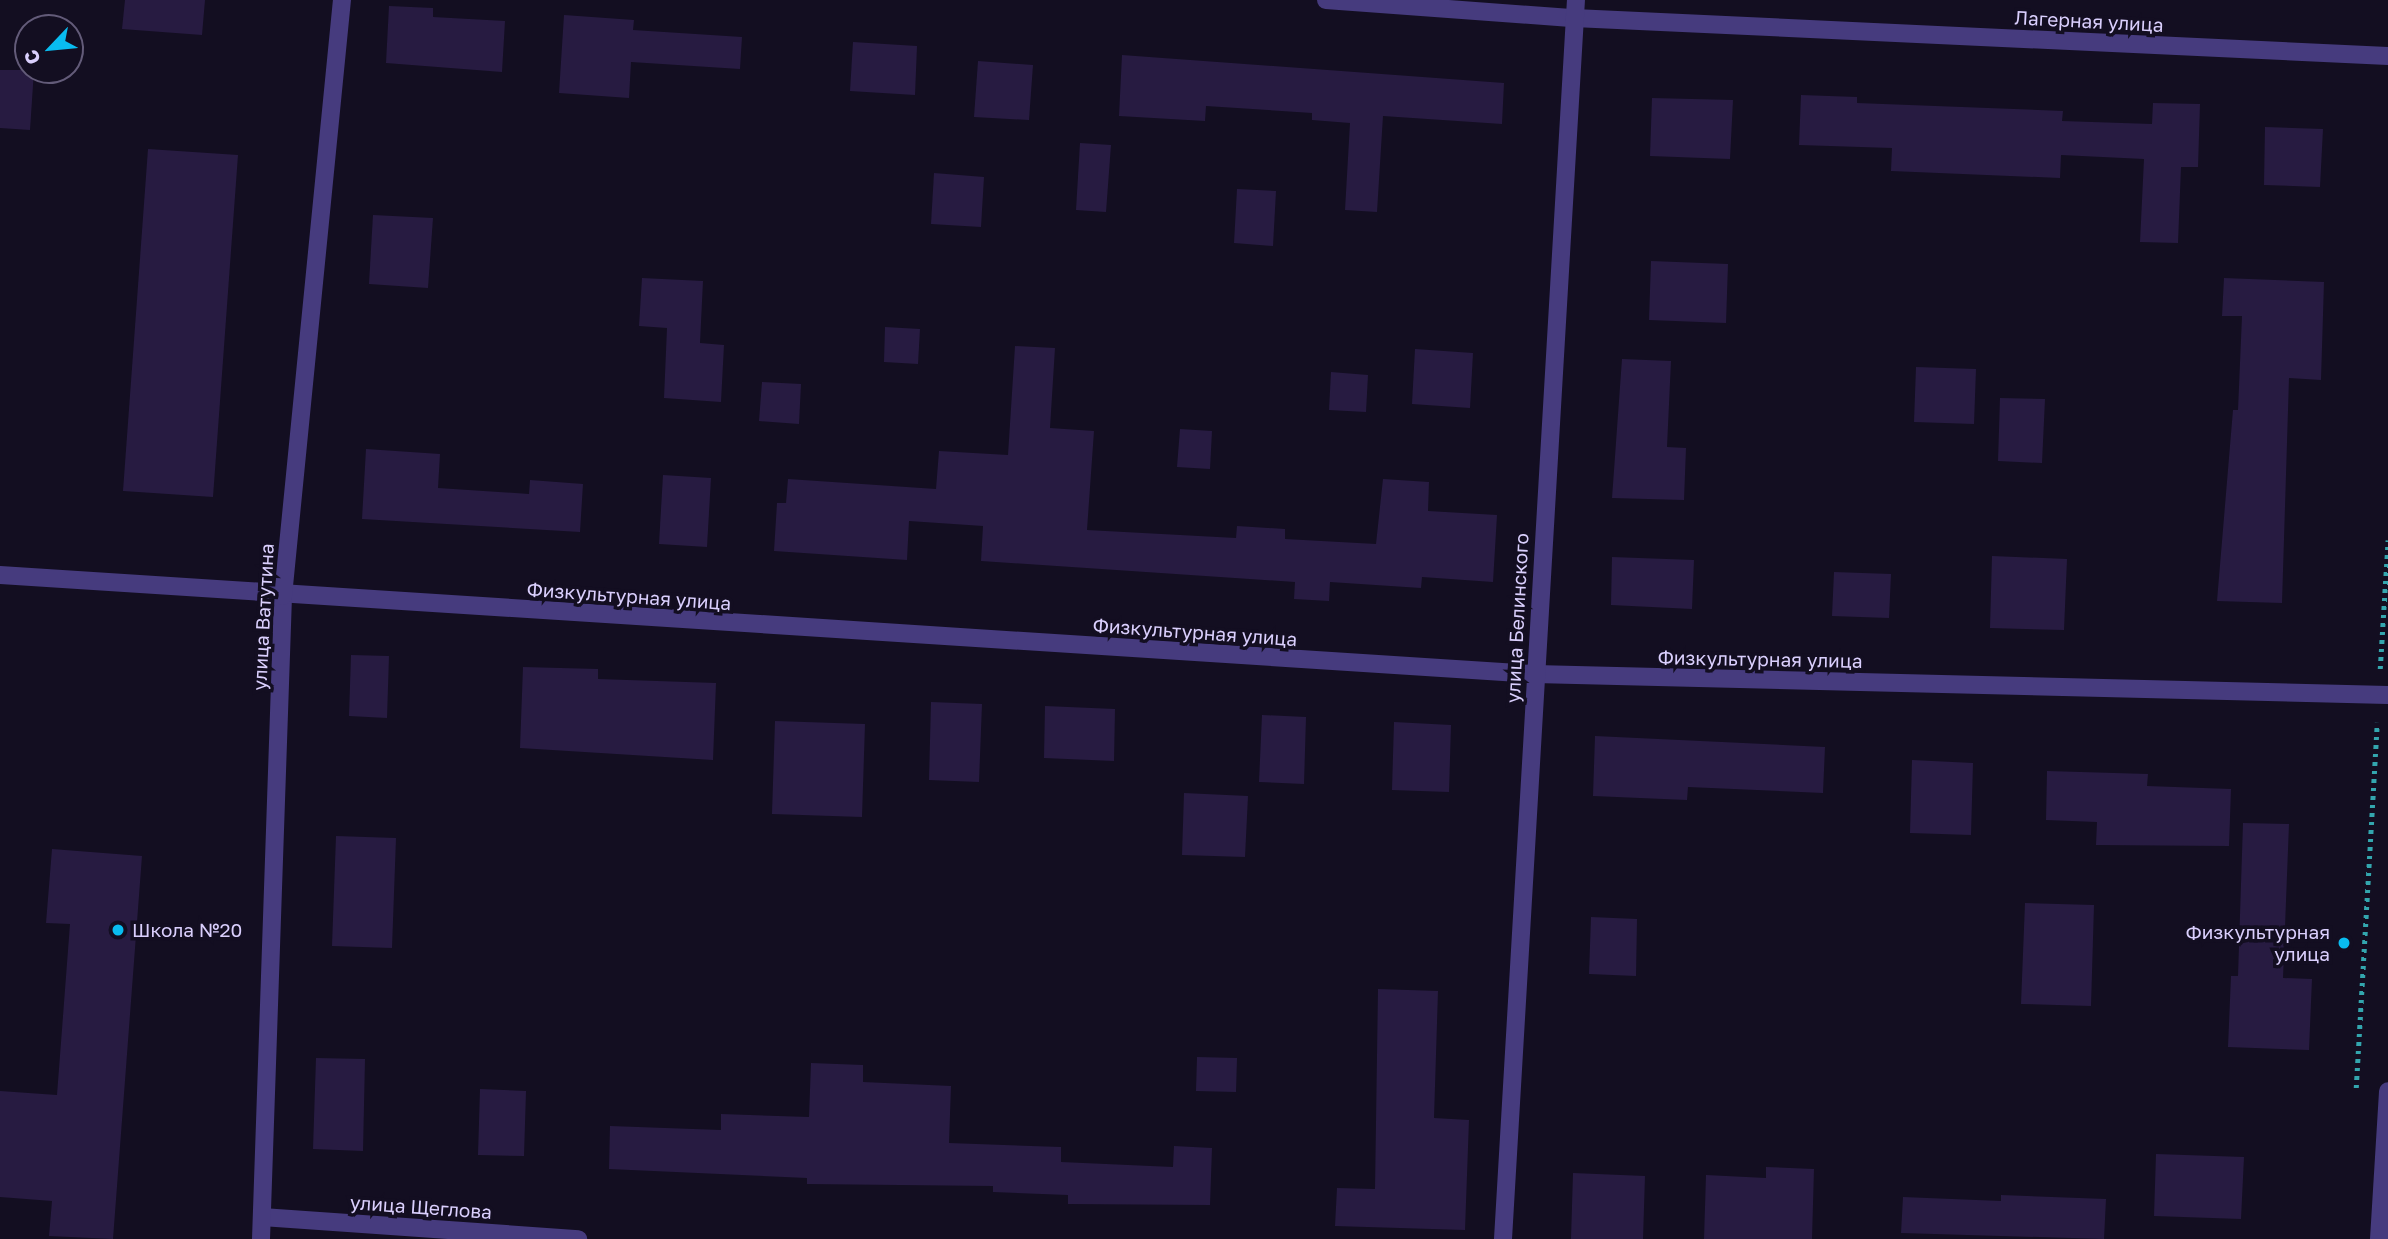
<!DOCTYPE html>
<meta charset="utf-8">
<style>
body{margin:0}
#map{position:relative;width:2388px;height:1239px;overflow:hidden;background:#130e21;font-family:"Golos Text",sans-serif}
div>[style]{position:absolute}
.building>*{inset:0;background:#271b41}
.path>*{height:4.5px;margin-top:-2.25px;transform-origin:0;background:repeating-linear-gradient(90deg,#33a6ae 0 3.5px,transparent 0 8.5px)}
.minor>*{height:18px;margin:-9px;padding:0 9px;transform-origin:9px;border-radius:9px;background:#463b7e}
.dots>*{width:19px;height:19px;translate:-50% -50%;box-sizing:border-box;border:4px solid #130e21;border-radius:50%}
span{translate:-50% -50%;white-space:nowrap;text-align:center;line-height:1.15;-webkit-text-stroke:7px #130e21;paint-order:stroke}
.street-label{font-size:19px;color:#dacffd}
.poi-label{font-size:19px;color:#dacffd}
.left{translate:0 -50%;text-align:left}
.right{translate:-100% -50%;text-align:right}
.north{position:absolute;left:14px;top:14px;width:70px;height:70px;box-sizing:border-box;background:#130e21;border:2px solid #635b79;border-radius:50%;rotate:244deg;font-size:19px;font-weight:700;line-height:28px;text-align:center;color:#dacffd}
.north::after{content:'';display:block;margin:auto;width:24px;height:32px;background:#09bcf0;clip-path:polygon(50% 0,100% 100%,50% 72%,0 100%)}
</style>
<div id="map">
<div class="building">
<i style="clip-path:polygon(125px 0,205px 0,202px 35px,122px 29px)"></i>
<i style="clip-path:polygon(389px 6px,433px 8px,433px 17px,505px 21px,502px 72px,386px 63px)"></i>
<i style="clip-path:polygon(564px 15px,634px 20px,633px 30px,742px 37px,740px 69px,631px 62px,629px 98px,559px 93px)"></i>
<i style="clip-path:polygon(853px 42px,917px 46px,915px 95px,850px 91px)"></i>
<i style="clip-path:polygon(1122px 55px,1504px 83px,1502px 124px,1383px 116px,1377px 212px,1345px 210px,1350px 123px,1312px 120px,1312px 113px,1206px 106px,1205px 121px,1119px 116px)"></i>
<i style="clip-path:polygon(978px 61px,1033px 65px,1029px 120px,974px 117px)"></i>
<i style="clip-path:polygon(0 70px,34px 70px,30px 130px,0 128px)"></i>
<i style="clip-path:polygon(1801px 95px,1857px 97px,1857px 103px,2063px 111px,2062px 121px,2152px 124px,2153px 103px,2200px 104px,2198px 167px,2181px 167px,2178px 243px,2140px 242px,2144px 159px,2061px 155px,2060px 178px,1891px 171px,1892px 148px,1799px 145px)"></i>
<i style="clip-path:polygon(1652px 98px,1733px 100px,1730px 159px,1650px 156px)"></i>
<i style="clip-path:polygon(2265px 127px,2323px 129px,2320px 187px,2264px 185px)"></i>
<i style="clip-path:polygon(1080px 143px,1111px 145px,1106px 212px,1076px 210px)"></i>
<i style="clip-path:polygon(148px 149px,238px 155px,213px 497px,123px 491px)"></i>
<i style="clip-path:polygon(934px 173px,984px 177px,981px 227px,931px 224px)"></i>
<i style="clip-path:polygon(1237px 189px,1276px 191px,1273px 246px,1234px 243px)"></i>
<i style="clip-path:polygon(373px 215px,433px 218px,428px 288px,369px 284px)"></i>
<i style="clip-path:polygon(1651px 261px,1728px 264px,1726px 323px,1649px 320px)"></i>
<i style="clip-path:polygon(642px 278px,703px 281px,700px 343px,724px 345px,721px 402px,664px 398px,667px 328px,639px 326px)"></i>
<i style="clip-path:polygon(2224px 278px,2324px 282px,2321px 380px,2289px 378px,2282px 603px,2217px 601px,2233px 410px,2238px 410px,2242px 316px,2222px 316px)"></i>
<i style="clip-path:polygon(885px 327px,920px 329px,918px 364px,884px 362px)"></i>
<i style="clip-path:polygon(1015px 346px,1055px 348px,1050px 428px,1094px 431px,1087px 530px,1236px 538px,1237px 526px,1285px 529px,1285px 539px,1376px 544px,1383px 479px,1429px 482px,1428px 511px,1497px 515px,1493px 582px,1422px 577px,1421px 588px,1330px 582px,1329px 601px,1294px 599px,1295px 582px,981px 561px,983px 526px,909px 521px,907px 560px,774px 551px,777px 503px,786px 503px,788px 479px,936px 489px,939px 451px,1008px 455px)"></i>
<i style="clip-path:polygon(1415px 349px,1473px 353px,1470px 408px,1412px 404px)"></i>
<i style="clip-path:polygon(1622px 359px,1671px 361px,1667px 447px,1686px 448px,1684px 500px,1612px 498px)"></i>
<i style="clip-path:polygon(1916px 367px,1976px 369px,1974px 424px,1914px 422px)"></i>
<i style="clip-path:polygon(1331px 372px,1368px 375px,1366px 412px,1329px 410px)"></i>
<i style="clip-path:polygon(762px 382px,801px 384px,799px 424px,759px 421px)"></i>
<i style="clip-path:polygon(2000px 398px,2045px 399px,2042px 463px,1998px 461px)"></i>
<i style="clip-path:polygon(1180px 429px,1212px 431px,1210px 469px,1177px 467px)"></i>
<i style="clip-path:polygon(366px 449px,440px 454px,438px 488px,529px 494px,530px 480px,583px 484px,580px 532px,362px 519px)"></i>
<i style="clip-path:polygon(663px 475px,711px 478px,707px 547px,659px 544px)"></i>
<i style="clip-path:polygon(1992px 556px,2067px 559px,2064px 630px,1990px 628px)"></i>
<i style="clip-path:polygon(1612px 557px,1694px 560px,1692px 609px,1611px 605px)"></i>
<i style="clip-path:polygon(1834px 572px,1891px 574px,1889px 618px,1832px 616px)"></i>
<i style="clip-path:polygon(351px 655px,389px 656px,387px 718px,349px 716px)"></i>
<i style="clip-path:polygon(523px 667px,598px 669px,598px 679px,716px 683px,713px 760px,520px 748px)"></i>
<i style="clip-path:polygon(931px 702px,982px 704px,979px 782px,929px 780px)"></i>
<i style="clip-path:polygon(1045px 706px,1115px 709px,1114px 761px,1044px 758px)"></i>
<i style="clip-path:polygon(1262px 715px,1306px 717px,1304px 784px,1259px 782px)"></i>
<i style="clip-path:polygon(775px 721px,865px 724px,862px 817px,772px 814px)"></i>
<i style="clip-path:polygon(1394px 722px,1451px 725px,1449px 792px,1392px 790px)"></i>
<i style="clip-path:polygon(1595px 736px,1825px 747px,1823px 793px,1688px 787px,1687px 800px,1593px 796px)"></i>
<i style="clip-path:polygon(1912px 760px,1973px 763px,1971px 835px,1910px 833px)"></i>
<i style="clip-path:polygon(2047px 771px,2148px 774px,2147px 786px,2231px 789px,2229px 846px,2096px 845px,2097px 822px,2046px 820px)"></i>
<i style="clip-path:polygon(1184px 793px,1248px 796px,1245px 857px,1182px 855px)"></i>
<i style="clip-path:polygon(2243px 823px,2289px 824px,2283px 978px,2312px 979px,2309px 1050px,2228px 1047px,2231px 976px,2238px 976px)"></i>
<i style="clip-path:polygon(336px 836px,396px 838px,392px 948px,332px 946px)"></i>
<i style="clip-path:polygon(52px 849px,142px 856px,113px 1239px,49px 1236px,52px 1201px,0 1197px,0 1091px,57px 1095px,70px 924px,46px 923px)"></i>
<i style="clip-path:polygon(2025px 903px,2094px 905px,2091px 1006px,2021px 1004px)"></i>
<i style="clip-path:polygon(1591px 917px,1637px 919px,1636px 976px,1589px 974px)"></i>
<i style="clip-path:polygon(1378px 989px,1438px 991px,1434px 1118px,1469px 1120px,1465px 1230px,1335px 1226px,1337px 1188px,1375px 1189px)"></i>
<i style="clip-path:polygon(1197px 1057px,1237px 1058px,1236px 1092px,1196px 1091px)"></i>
<i style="clip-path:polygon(316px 1058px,365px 1059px,363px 1151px,313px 1149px)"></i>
<i style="clip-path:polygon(811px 1063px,863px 1065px,863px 1082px,951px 1086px,949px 1143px,1061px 1147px,1061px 1162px,1173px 1167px,1174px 1146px,1212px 1148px,1210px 1205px,1068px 1204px,1068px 1195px,993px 1192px,993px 1186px,807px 1184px,807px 1178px,609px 1169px,610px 1126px,721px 1130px,721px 1114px,809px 1117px)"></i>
<i style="clip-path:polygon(480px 1089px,526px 1091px,524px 1156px,478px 1155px)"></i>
<i style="clip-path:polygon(2156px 1154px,2244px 1157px,2241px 1219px,2154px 1216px)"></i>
<i style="clip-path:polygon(1766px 1167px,1814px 1169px,1812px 1239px,1704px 1239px,1706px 1175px,1766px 1178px)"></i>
<i style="clip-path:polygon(1573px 1173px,1645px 1176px,1643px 1239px,1571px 1239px)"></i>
<i style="clip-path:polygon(2001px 1195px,2106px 1199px,2104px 1239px,1901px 1233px,1903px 1197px,2001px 1201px)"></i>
</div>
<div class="path">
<i style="left:2380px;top:669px;width:129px;rotate:-86.5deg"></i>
<i style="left:2356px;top:1088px;width:366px;rotate:-86.7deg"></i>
</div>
<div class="minor">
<i style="left:1326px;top:0;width:249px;rotate:4.2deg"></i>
<i style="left:1574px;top:18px;width:815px;rotate:2.67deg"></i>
<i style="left:0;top:575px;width:1538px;rotate:3.69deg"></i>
<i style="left:1535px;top:674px;width:853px;rotate:1.41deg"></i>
<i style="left:262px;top:1217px;width:317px;rotate:4deg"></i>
<i style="left:261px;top:1239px;width:643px;rotate:-88.04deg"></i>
<i style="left:283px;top:596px;width:599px;rotate:-84.35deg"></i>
<i style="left:1503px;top:1239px;width:1241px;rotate:-86.63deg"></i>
<i style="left:2379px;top:1239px;width:148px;rotate:-86.5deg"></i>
</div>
<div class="dots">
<i style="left:118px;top:930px;background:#09bcf0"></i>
<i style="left:2344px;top:943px;background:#09bcf0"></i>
</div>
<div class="street-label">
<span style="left:2089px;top:21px;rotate:3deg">Лагерная улица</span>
<span style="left:629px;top:596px;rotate:4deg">Физкультурная улица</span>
<span style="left:263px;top:617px;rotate:-87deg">улица Ватутина</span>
<span style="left:1517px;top:618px;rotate:-87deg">улица Белинского</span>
<span style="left:1195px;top:632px;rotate:4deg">Физкультурная улица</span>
<span style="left:1760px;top:659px;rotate:1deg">Физкультурная улица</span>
<span style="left:421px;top:1207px;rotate:4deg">улица Щеглова</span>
</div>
<div class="poi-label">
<span class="left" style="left:132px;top:930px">Школа №20</span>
<span class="right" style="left:2330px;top:943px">Физкультурная<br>улица</span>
</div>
<div class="north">С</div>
</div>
